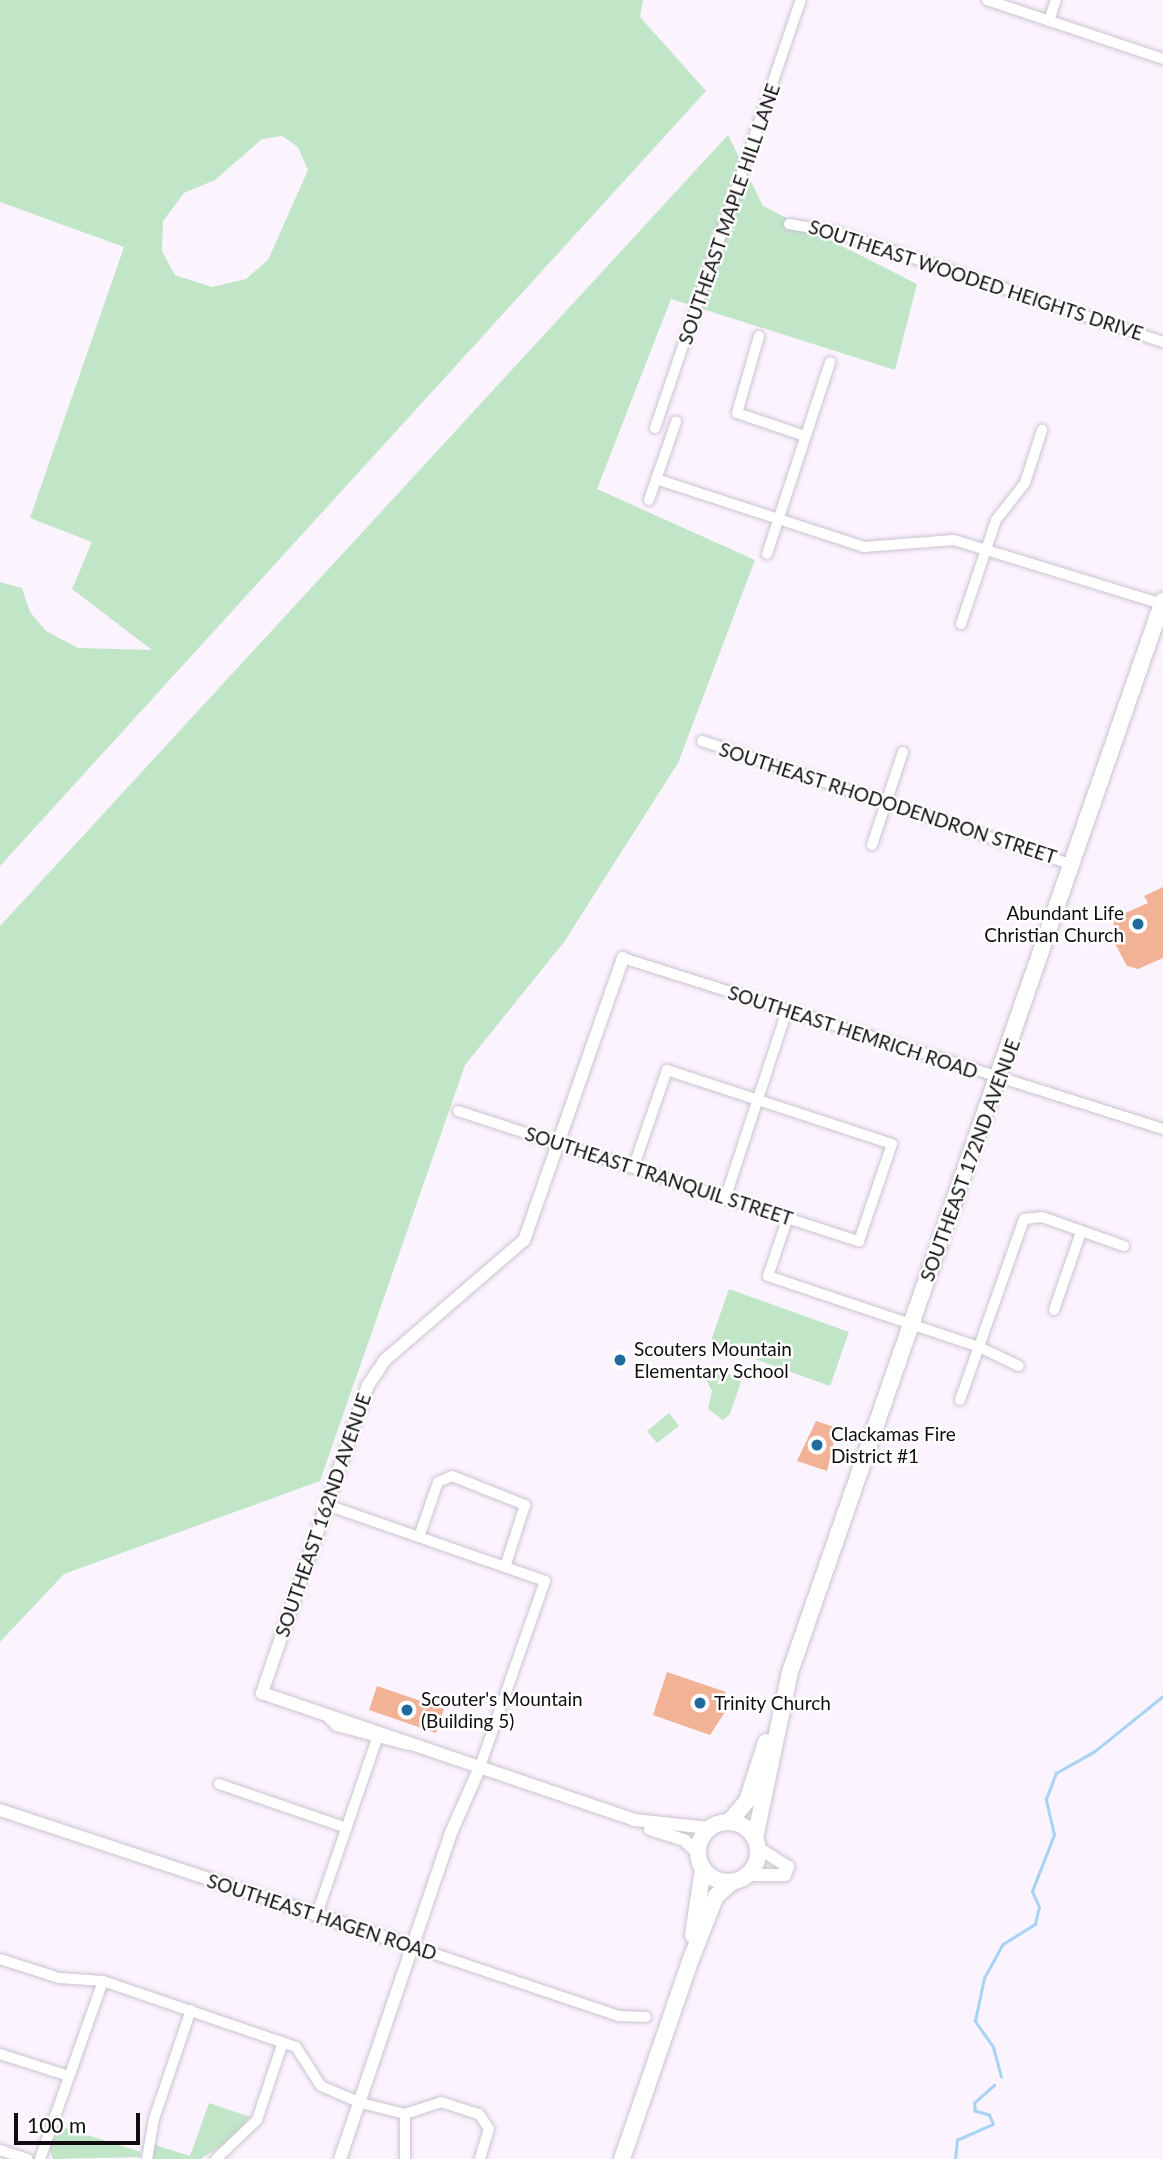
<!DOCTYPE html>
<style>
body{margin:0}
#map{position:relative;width:1163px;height:2159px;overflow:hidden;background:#fbf3fe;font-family:Lato,sans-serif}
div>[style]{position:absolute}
.green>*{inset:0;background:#c0e6c7}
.stream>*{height:2.5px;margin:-1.25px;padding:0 1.25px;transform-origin:1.25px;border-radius:1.25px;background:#a6d3f6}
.building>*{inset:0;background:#f2b296}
.roads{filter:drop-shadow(0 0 2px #ccc3cf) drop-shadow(0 0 2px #ccc3cf)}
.minor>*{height:10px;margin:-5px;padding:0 5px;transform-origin:5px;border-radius:5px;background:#fff}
.tertiary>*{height:12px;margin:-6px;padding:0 6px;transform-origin:6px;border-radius:6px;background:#fff}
.primary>*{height:16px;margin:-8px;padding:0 8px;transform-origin:8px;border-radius:8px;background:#fff}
.primary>.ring{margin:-8px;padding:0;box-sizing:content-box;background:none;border:16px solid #fff;border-radius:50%}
.dots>*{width:19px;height:19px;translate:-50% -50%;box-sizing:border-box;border:4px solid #fff;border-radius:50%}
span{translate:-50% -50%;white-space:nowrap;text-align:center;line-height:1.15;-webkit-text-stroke:5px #fff;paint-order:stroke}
.street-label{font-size:19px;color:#100d11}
.poi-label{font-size:19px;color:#100d11}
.right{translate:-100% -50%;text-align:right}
.left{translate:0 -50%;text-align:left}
.scale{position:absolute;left:14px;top:2113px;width:126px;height:32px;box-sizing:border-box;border:4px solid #100d11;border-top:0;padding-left:9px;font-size:21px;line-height:24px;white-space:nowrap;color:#100d11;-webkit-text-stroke:5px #fff;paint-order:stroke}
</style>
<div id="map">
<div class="green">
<i style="clip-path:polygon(evenodd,0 0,643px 0,640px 17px,706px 91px,0 866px,0 582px,22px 588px,30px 612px,46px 631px,78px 648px,152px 650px,72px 589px,92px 542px,30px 518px,124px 247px,0 202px,0 0,282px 136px,298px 147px,308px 170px,268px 260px,246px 279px,212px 287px,175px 275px,162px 251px,163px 221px,184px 193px,215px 180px,262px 139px,282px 136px)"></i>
<i style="clip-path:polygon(728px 135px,763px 206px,917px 284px,895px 370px,671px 299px,597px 489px,755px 560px,678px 763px,564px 942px,465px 1065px,320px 1481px,64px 1574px,0 1642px,0 926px)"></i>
<i style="clip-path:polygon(729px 1289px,849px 1332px,830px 1386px,710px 1343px)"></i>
<i style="clip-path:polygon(718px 1367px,741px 1382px,730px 1414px,723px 1420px,708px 1409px,712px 1391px,704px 1376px)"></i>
<i style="clip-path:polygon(669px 1413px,679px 1426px,657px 1443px,647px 1431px)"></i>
<i style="clip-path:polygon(209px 2103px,250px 2117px,230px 2141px,200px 2159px,153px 2159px,152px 2144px,190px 2156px)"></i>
<i style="clip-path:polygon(56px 2125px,141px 2152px,140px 2157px,53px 2159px,49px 2147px)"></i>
</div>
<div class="stream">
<i style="left:1001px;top:2077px;width:31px;rotate:-105deg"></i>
<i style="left:993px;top:2047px;width:32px;rotate:-125deg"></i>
<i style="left:975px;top:2021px;width:44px;rotate:-78.2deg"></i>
<i style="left:984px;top:1978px;width:39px;rotate:-61deg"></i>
<i style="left:1003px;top:1944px;width:38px;rotate:-32deg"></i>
<i style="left:1035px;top:1924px;width:17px;rotate:-77deg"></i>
<i style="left:1039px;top:1907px;width:17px;rotate:-114deg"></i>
<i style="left:1032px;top:1891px;width:60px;rotate:-68.6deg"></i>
<i style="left:1054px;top:1835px;width:37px;rotate:-103deg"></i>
<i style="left:1046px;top:1799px;width:28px;rotate:-69deg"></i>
<i style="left:1056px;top:1773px;width:45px;rotate:-29.4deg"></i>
<i style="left:1095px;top:1751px;width:87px;rotate:-39deg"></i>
<i style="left:955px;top:2159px;width:19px;rotate:-84deg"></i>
<i style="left:957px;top:2140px;width:39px;rotate:-24deg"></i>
<i style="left:993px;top:2124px;width:10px;rotate:-114deg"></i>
<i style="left:989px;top:2115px;width:15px;rotate:-164deg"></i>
<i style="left:975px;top:2111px;width:8px;rotate:-97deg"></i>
<i style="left:974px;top:2103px;width:27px;rotate:-42deg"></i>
</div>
<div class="building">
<i style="clip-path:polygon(1163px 887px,1163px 958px,1138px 969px,1127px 966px,1112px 938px,1114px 918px,1148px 903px,1144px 896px)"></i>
<i style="clip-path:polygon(816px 1421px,837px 1428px,827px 1471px,797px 1461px)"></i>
<i style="clip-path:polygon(667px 1672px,726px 1692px,725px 1712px,710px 1735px,653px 1715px)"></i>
<i style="clip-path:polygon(377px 1686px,444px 1709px,436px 1733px,369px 1710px)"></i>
</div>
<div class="roads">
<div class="minor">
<i style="left:987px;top:0;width:186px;rotate:18.5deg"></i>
<i style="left:1049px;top:21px;width:22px;rotate:-72deg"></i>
<i style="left:789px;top:224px;width:48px;rotate:9.7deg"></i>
<i style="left:836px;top:232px;width:345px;rotate:18.6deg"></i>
<i style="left:759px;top:336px;width:80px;rotate:105.9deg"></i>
<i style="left:737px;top:413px;width:72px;rotate:18.7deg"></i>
<i style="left:655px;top:428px;width:452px;rotate:-71.2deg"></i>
<i style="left:656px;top:479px;width:219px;rotate:18.1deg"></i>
<i style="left:864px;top:547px;width:90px;rotate:-4.4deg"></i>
<i style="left:954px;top:540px;width:218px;rotate:17.1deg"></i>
<i style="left:649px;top:500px;width:83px;rotate:-70.9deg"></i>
<i style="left:767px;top:554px;width:202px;rotate:-71.8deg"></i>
<i style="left:961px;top:624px;width:110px;rotate:-71.4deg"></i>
<i style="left:996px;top:520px;width:47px;rotate:-51.9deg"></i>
<i style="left:1025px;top:483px;width:56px;rotate:-72.2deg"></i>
<i style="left:702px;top:741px;width:391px;rotate:18.5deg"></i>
<i style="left:872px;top:845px;width:98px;rotate:-71.6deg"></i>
<i style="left:623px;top:958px;width:566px;rotate:17.57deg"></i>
<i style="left:458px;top:1111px;width:422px;rotate:18deg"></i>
<i style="left:859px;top:1241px;width:102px;rotate:-71.2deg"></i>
<i style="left:892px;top:1144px;width:237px;rotate:-161.8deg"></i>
<i style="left:667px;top:1070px;width:102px;rotate:109deg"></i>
<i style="left:726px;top:1196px;width:195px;rotate:-71.8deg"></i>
<i style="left:788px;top:1217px;width:62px;rotate:108.7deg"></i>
<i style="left:768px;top:1276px;width:223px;rotate:18.6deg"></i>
<i style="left:979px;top:1347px;width:44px;rotate:25.4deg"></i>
<i style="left:1054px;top:1310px;width:83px;rotate:-70.9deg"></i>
<i style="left:960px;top:1400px;width:192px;rotate:-70.5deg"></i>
<i style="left:1024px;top:1219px;width:18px;rotate:-6deg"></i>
<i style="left:1042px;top:1217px;width:87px;rotate:19.5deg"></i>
<i style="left:327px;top:1505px;width:231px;rotate:19.2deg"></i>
<i style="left:545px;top:1581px;width:197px;rotate:109.3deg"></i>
<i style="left:419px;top:1537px;width:58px;rotate:-70.9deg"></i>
<i style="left:438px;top:1482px;width:15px;rotate:-23deg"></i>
<i style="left:452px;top:1476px;width:79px;rotate:21.7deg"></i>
<i style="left:525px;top:1505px;width:65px;rotate:107.9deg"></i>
<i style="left:219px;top:1784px;width:135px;rotate:19deg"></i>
<i style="left:317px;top:1914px;width:185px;rotate:-71.1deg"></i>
<i style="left:414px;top:1947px;width:216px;rotate:18.6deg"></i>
<i style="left:619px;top:2016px;width:27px;rotate:2deg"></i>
<i style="left:0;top:1959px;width:62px;rotate:17.9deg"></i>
<i style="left:59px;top:1978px;width:44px;rotate:3.9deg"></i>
<i style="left:103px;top:1981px;width:204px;rotate:18.9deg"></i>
<i style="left:296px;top:2047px;width:46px;rotate:57.3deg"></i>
<i style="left:321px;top:2086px;width:43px;rotate:23deg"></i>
<i style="left:361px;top:2103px;width:45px;rotate:14deg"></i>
<i style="left:405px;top:2114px;width:38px;rotate:-18deg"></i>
<i style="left:441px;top:2102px;width:40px;rotate:18deg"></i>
<i style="left:479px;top:2114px;width:18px;rotate:56deg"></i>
<i style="left:489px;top:2129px;width:31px;rotate:107deg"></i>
<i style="left:0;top:2054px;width:72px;rotate:17.7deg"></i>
<i style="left:0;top:2150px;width:29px;rotate:18deg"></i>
<i style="left:40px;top:2159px;width:189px;rotate:-70.5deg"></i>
<i style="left:147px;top:2159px;width:41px;rotate:-80.1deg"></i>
<i style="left:154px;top:2119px;width:115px;rotate:-71.3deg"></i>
<i style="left:216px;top:2159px;width:57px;rotate:-43.6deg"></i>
<i style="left:257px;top:2120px;width:82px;rotate:-71.6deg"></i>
<i style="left:405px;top:2159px;width:45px;rotate:-90deg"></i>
</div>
<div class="tertiary">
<i style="left:623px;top:958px;width:299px;rotate:109.3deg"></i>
<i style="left:524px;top:1240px;width:184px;rotate:139.2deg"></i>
<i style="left:385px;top:1360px;width:30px;rotate:124deg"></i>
<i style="left:368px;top:1385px;width:326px;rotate:109deg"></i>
<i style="left:262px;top:1693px;width:393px;rotate:18.8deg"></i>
<i style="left:634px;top:1820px;width:75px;rotate:6.1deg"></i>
<i style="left:328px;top:1716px;width:13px;rotate:45deg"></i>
<i style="left:337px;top:1725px;width:74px;rotate:14.8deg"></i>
<i style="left:0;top:1810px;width:436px;rotate:18.3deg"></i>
<i style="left:650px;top:1829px;width:36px;rotate:18deg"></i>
<i style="left:684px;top:1840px;width:19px;rotate:43deg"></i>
<i style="left:748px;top:1875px;width:37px"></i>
<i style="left:785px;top:1875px;width:9px;rotate:-69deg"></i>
<i style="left:788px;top:1867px;width:35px;rotate:-147deg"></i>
<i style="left:340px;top:2159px;width:342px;rotate:-71.2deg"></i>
<i style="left:450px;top:1835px;width:74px;rotate:-66.2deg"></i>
</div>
<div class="primary">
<i style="left:730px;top:1821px;width:26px;rotate:-50deg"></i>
<i style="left:747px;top:1801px;width:62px;rotate:-72.1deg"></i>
<i class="ring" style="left:698px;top:1822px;width:44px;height:44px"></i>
<i style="left:755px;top:1838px;width:170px;rotate:-78.1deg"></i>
<i style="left:790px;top:1672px;width:1134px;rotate:-70.8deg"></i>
<i style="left:693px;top:1935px;width:67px;rotate:-81.4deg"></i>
<i style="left:622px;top:2159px;width:212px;rotate:-71deg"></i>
<i style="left:691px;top:1959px;width:68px;rotate:-68.4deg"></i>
<i style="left:716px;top:1896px;width:21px;rotate:-41deg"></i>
</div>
</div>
<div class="dots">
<i style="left:1138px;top:924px;background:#1f6b9e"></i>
<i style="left:620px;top:1360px;background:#1f6b9e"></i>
<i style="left:817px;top:1445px;background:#1f6b9e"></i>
<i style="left:700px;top:1703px;background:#1f6b9e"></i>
<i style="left:407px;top:1710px;background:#1f6b9e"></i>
</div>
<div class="street-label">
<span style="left:729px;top:214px;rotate:-71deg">SOUTHEAST MAPLE HILL LANE</span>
<span style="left:976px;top:280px;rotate:18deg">SOUTHEAST WOODED HEIGHTS DRIVE</span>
<span style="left:888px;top:803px;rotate:18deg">SOUTHEAST RHODODENDRON STREET</span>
<span style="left:853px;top:1032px;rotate:18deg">SOUTHEAST HEMRICH ROAD</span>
<span style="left:970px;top:1160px;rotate:-70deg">SOUTHEAST 172ND AVENUE</span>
<span style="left:659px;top:1176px;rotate:18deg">SOUTHEAST TRANQUIL STREET</span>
<span style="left:323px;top:1515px;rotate:-71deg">SOUTHEAST 162ND AVENUE</span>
<span style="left:322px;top:1917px;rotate:18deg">SOUTHEAST HAGEN ROAD</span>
</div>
<div class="poi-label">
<span class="right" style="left:1124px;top:924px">Abundant Life<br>Christian Church</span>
<span class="left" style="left:634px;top:1360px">Scouters Mountain<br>Elementary School</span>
<span class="left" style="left:831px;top:1445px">Clackamas Fire<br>District #1</span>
<span class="left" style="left:421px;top:1710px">Scouter's Mountain<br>(Building 5)</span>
<span class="left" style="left:714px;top:1703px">Trinity Church</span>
</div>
<div class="scale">100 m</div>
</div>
